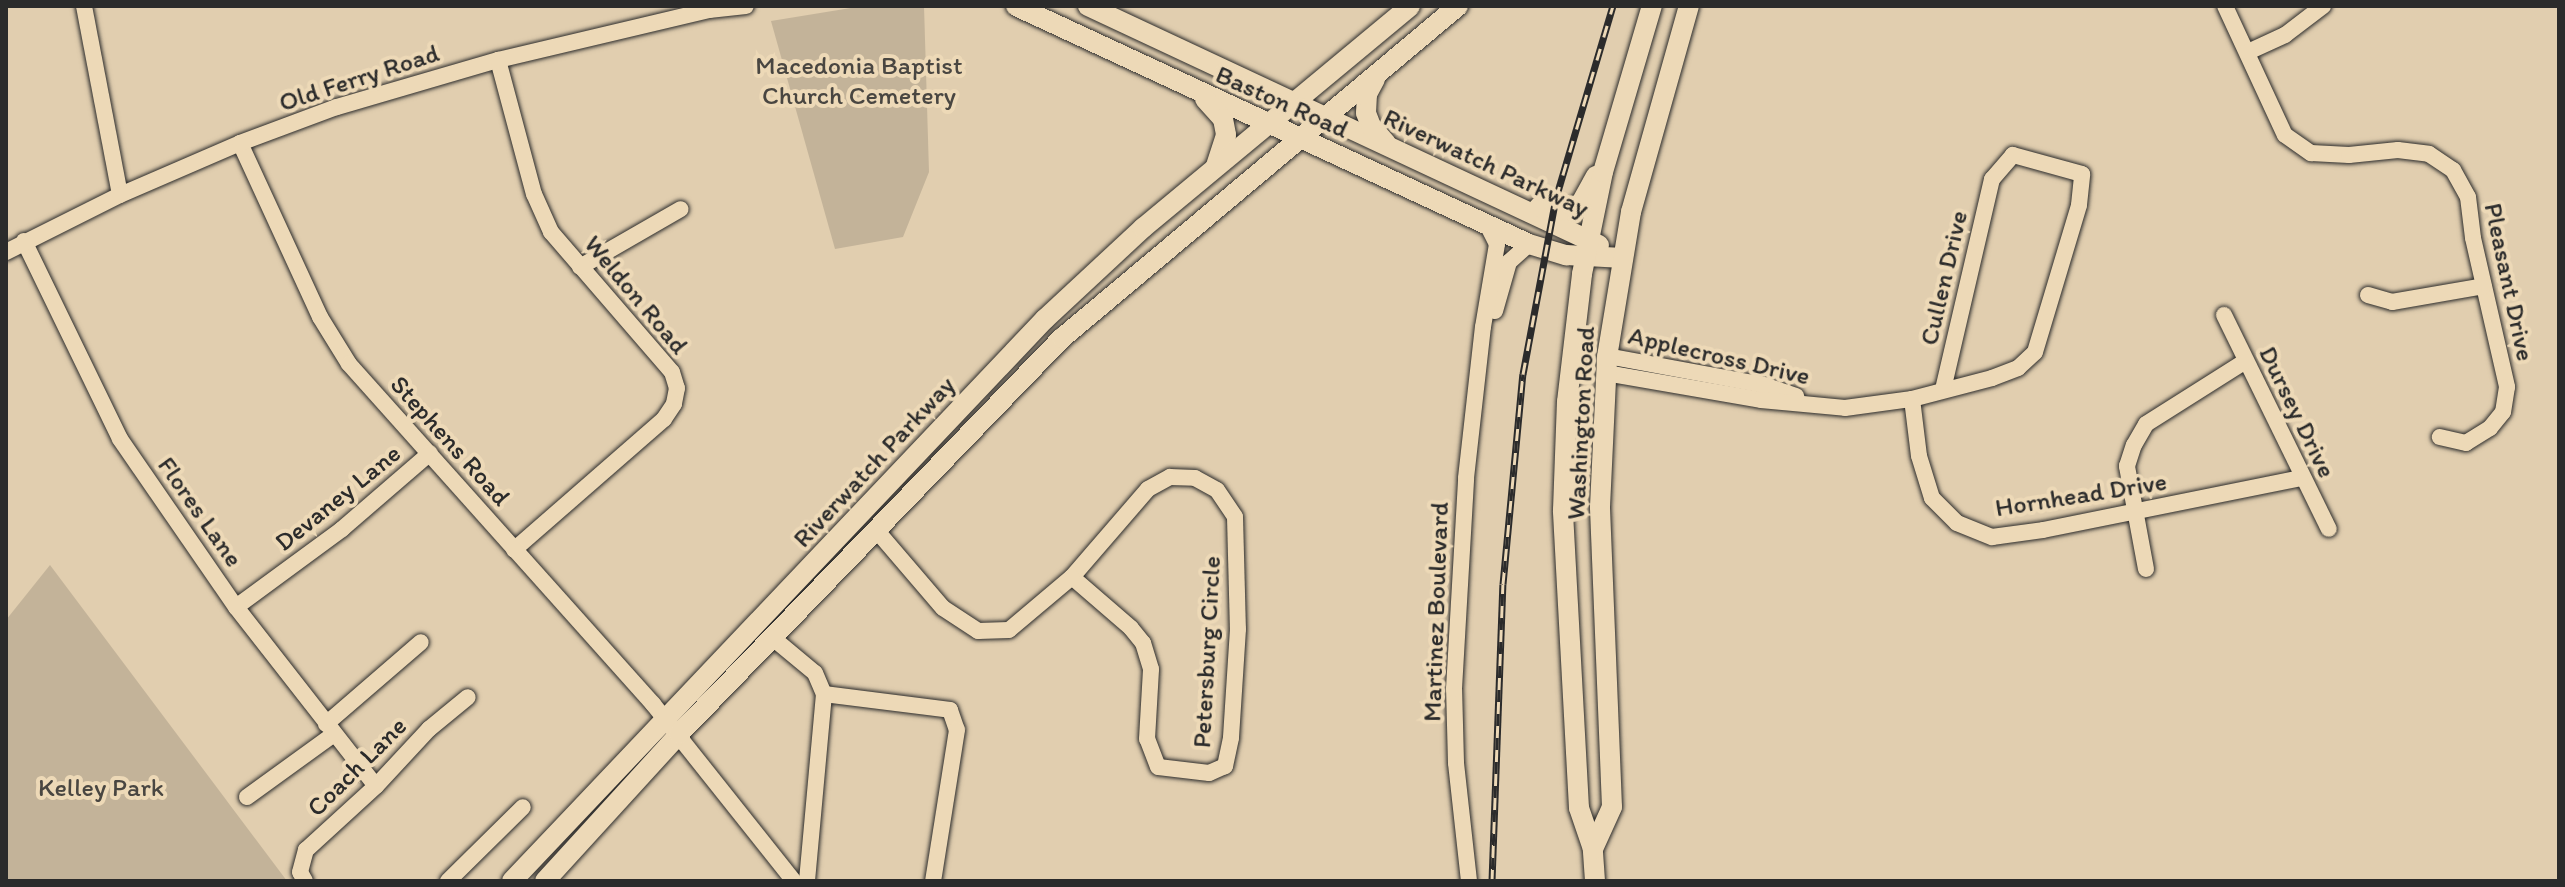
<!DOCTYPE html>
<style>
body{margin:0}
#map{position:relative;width:2565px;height:887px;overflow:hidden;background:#e1ceaf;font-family:Itim,sans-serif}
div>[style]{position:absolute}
.green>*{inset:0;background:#c3b399}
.roads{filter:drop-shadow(0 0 2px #2b2b2b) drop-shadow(0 0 2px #2b2b2b)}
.minor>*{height:16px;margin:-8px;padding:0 8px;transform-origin:8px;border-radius:8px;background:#edd9b7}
.major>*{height:20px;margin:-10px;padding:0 10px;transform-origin:10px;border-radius:10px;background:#edd9b7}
.rail>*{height:7px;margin-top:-3.5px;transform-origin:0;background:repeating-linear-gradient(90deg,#edd9b7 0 12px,#2b2b2b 0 24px);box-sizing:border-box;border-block:2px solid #2b2b2b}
span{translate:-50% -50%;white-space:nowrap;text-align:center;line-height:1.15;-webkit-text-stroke:8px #edd9b7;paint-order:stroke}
.park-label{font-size:26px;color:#494641}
.street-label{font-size:26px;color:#2b2b2b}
.frame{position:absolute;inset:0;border:8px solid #2b2b2b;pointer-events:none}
</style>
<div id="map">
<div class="green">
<i style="clip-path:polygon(863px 6px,924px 6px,929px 172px,903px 237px,835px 249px,771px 21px)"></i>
<i style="clip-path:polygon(50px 565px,287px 881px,6px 881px,6px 620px)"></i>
</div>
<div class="roads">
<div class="minor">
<i style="left:84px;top:6px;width:192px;rotate:79.2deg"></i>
<i style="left:2225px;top:6px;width:142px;rotate:65.1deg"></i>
<i style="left:2285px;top:135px;width:32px;rotate:35deg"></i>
<i style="left:2311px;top:153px;width:38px;rotate:3deg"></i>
<i style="left:2349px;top:155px;width:49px;rotate:-5.8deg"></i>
<i style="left:2398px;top:150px;width:31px;rotate:7deg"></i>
<i style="left:2429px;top:154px;width:29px;rotate:34deg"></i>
<i style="left:2453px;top:170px;width:31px;rotate:61deg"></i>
<i style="left:2468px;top:197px;width:41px;rotate:83deg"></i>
<i style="left:2473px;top:238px;width:153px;rotate:77.1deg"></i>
<i style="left:2507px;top:387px;width:25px;rotate:99deg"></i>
<i style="left:2503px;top:412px;width:21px;rotate:129deg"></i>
<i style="left:2490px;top:428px;width:28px;rotate:148deg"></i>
<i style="left:2466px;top:443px;width:27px;rotate:-167deg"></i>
<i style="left:2248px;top:52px;width:41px;rotate:-24.7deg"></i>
<i style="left:2285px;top:35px;width:48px;rotate:-37.3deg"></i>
<i style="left:498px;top:60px;width:139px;rotate:75deg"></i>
<i style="left:534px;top:194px;width:42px;rotate:65.9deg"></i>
<i style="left:551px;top:232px;width:185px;rotate:49.2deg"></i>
<i style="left:672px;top:372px;width:17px;rotate:73deg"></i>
<i style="left:677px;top:388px;width:16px;rotate:101deg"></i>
<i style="left:674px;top:404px;width:18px;rotate:124deg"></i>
<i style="left:664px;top:419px;width:199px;rotate:138.9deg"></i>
<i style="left:240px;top:143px;width:192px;rotate:65.3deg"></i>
<i style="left:320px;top:317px;width:55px;rotate:58.3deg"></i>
<i style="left:349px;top:364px;width:456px;rotate:48.2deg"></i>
<i style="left:653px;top:704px;width:226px;rotate:51.5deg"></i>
<i style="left:24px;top:241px;width:220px;rotate:64.1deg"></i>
<i style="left:120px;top:439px;width:204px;rotate:55.4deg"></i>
<i style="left:236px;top:607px;width:227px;rotate:52deg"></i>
<i style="left:6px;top:252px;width:127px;rotate:-26.6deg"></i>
<i style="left:120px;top:195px;width:131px;rotate:-23.4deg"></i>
<i style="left:240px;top:143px;width:103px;rotate:-20.4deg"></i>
<i style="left:337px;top:107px;width:168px;rotate:-16.3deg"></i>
<i style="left:498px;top:60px;width:217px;rotate:-13.3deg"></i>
<i style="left:709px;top:10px;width:37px;rotate:-6deg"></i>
<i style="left:580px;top:267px;width:116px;rotate:-29.9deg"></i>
<i style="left:2368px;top:295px;width:25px;rotate:16deg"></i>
<i style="left:2392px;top:302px;width:93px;rotate:-9.9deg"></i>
<i style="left:1495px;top:311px;width:51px;rotate:-74.1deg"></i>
<i style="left:1509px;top:262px;width:27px;rotate:-42deg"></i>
<i style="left:2224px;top:315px;width:238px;rotate:63.9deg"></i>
<i style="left:1607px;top:356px;width:160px;rotate:10.5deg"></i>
<i style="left:1764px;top:385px;width:34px;rotate:19deg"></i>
<i style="left:1606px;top:373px;width:157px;rotate:9.9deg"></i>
<i style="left:1761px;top:400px;width:84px;rotate:5.4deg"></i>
<i style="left:1845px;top:408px;width:68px;rotate:-7.7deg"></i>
<i style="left:1912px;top:399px;width:83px;rotate:-14.7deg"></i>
<i style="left:1992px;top:378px;width:28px;rotate:-21deg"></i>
<i style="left:2018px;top:368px;width:23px;rotate:-43deg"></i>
<i style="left:2035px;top:352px;width:153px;rotate:-73.3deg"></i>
<i style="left:2079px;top:205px;width:31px;rotate:-84deg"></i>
<i style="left:2082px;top:174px;width:72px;rotate:-164.6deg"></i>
<i style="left:2013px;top:155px;width:32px;rotate:131deg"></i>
<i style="left:1992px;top:179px;width:216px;rotate:103.1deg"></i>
<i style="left:1912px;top:399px;width:57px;rotate:83deg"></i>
<i style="left:1919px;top:456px;width:44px;rotate:72.8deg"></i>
<i style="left:1932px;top:498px;width:35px;rotate:45deg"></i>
<i style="left:1957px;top:523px;width:38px;rotate:22deg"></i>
<i style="left:1992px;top:537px;width:51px;rotate:-7.8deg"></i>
<i style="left:2043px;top:530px;width:264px;rotate:-11.4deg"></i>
<i style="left:1170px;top:477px;width:25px;rotate:2deg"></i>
<i style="left:1195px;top:478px;width:25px;rotate:29deg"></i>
<i style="left:1217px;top:490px;width:32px;rotate:56deg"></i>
<i style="left:1235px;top:517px;width:112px;rotate:88.5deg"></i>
<i style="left:1238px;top:629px;width:109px;rotate:93.7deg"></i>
<i style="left:1231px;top:738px;width:29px;rotate:102deg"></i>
<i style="left:1225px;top:766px;width:17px;rotate:156deg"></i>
<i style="left:1209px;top:773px;width:51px;rotate:-173.3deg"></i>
<i style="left:1158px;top:767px;width:30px;rotate:-111deg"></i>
<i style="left:1147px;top:739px;width:70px;rotate:-86.7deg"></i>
<i style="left:1151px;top:669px;width:27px;rotate:-107deg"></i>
<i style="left:1143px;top:643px;width:19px;rotate:-129deg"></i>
<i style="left:1131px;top:628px;width:78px;rotate:-139.2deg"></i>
<i style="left:1072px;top:577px;width:116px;rotate:-49.2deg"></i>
<i style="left:1148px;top:489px;width:25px;rotate:-29deg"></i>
<i style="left:877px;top:531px;width:101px;rotate:49.4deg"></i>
<i style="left:943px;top:608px;width:42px;rotate:33.3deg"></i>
<i style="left:978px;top:631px;width:31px;rotate:-2deg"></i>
<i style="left:1009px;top:630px;width:82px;rotate:-40.1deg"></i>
<i style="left:2146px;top:569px;width:105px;rotate:-100.5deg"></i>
<i style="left:2127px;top:466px;width:22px;rotate:-72deg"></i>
<i style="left:2134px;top:445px;width:24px;rotate:-60deg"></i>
<i style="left:2146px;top:424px;width:116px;rotate:-32.3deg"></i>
<i style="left:236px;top:607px;width:132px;rotate:-36.3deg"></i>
<i style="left:342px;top:529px;width:116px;rotate:-40.8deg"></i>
<i style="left:774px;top:639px;width:53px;rotate:39.7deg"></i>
<i style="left:815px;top:673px;width:23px;rotate:67deg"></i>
<i style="left:824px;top:694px;width:188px;rotate:95.2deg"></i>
<i style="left:824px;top:694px;width:127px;rotate:7.2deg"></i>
<i style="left:950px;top:710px;width:21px;rotate:71deg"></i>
<i style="left:957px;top:730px;width:153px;rotate:99deg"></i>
<i style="left:326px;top:724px;width:125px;rotate:-40.8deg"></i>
<i style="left:247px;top:797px;width:107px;rotate:-35.9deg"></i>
<i style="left:305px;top:881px;width:10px;rotate:-119deg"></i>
<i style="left:300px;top:872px;width:23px;rotate:-75deg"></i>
<i style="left:306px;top:850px;width:95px;rotate:-42.4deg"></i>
<i style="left:376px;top:786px;width:78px;rotate:-47.1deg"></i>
<i style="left:429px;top:729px;width:50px;rotate:-39.4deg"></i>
<i style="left:448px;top:881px;width:105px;rotate:-44.6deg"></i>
<i style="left:1469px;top:881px;width:119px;rotate:-96.3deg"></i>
<i style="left:1456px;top:763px;width:74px;rotate:-91.5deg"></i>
<i style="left:1454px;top:689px;width:211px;rotate:-86.7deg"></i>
<i style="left:1466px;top:478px;width:152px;rotate:-83.6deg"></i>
<i style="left:1483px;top:327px;width:84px;rotate:-80.4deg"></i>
<i style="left:1497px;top:244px;width:22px;rotate:-117deg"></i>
</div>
<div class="major">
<i style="left:1016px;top:6px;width:566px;rotate:24.89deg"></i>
<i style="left:1529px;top:244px;width:39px;rotate:17deg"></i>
<i style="left:1566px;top:255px;width:57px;rotate:3deg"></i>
<i style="left:1088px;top:6px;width:564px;rotate:25.07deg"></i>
<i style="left:1375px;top:79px;width:17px;rotate:118deg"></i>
<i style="left:1367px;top:94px;width:19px;rotate:93deg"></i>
<i style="left:1366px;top:113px;width:14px;rotate:69deg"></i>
<i style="left:1371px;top:126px;width:23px;rotate:49deg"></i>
<i style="left:1205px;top:99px;width:27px;rotate:48deg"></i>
<i style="left:1223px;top:119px;width:16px;rotate:79deg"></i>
<i style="left:1226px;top:135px;width:33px;rotate:108deg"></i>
<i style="left:1539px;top:207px;width:29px;rotate:8deg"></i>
<i style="left:1568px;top:211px;width:15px;rotate:-32deg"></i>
<i style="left:1581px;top:203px;width:31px;rotate:-61deg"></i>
<i style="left:1593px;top:849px;width:46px;rotate:-65.7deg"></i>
<i style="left:1612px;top:807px;width:300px;rotate:-92.3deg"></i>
<i style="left:1600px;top:507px;width:150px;rotate:-87.3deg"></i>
<i style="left:1607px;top:357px;width:147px;rotate:-80.6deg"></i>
<i style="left:1631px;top:212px;width:214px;rotate:-74.3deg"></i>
<i style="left:512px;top:881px;width:775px;rotate:-46.52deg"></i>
<i style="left:1045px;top:319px;width:134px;rotate:-42.9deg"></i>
<i style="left:1143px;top:228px;width:347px;rotate:-39.7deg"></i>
<i style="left:545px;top:881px;width:199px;rotate:-47.6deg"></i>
<i style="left:679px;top:734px;width:551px;rotate:-45.96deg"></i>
<i style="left:1062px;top:338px;width:517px;rotate:-39.98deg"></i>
<i style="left:1595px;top:881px;width:32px;rotate:-94deg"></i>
<i style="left:1593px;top:849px;width:43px;rotate:-108.9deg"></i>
<i style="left:1579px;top:808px;width:298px;rotate:-93.1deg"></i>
<i style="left:1563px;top:510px;width:108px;rotate:-87.9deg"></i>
<i style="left:1567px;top:402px;width:129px;rotate:-83.3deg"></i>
<i style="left:1582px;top:274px;width:104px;rotate:-78.4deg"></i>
<i style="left:1603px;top:172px;width:173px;rotate:-73.6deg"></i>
</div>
</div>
<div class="rail">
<i style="left:1492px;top:881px;width:297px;rotate:-87.9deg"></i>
<i style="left:1503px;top:584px;width:211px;rotate:-84.6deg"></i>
<i style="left:1523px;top:374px;width:179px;rotate:-79.4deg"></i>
<i style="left:1556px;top:198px;width:200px;rotate:-73.5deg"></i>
</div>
<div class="park-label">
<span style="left:859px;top:81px">Macedonia Baptist<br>Church Cemetery</span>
<span style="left:101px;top:788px">Kelley Park</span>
</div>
<div class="street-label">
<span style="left:359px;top:78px;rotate:-18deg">Old Ferry Road</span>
<span style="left:1282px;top:102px;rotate:24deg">Baston Road</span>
<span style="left:1486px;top:163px;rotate:25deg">Riverwatch Parkway</span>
<span style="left:1944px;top:278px;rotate:-77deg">Cullen Drive</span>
<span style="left:2509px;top:282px;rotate:78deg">Pleasant Drive</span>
<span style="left:636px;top:295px;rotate:50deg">Weldon Road</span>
<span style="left:1719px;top:356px;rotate:13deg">Applecross Drive</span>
<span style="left:2297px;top:412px;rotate:64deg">Dursey Drive</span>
<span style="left:1581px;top:423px;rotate:-87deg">Washington Road</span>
<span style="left:450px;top:441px;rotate:48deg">Stephens Road</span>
<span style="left:874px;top:462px;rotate:-47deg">Riverwatch Parkway</span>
<span style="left:2081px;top:495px;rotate:-9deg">Hornhead Drive</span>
<span style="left:338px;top:498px;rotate:-39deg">Devaney Lane</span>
<span style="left:200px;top:512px;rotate:55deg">Flores Lane</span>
<span style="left:1436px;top:612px;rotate:-88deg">Martinez Boulevard</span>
<span style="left:1207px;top:652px;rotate:-87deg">Petersburg Circle</span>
<span style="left:357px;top:767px;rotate:-45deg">Coach Lane</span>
</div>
<div class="frame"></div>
</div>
